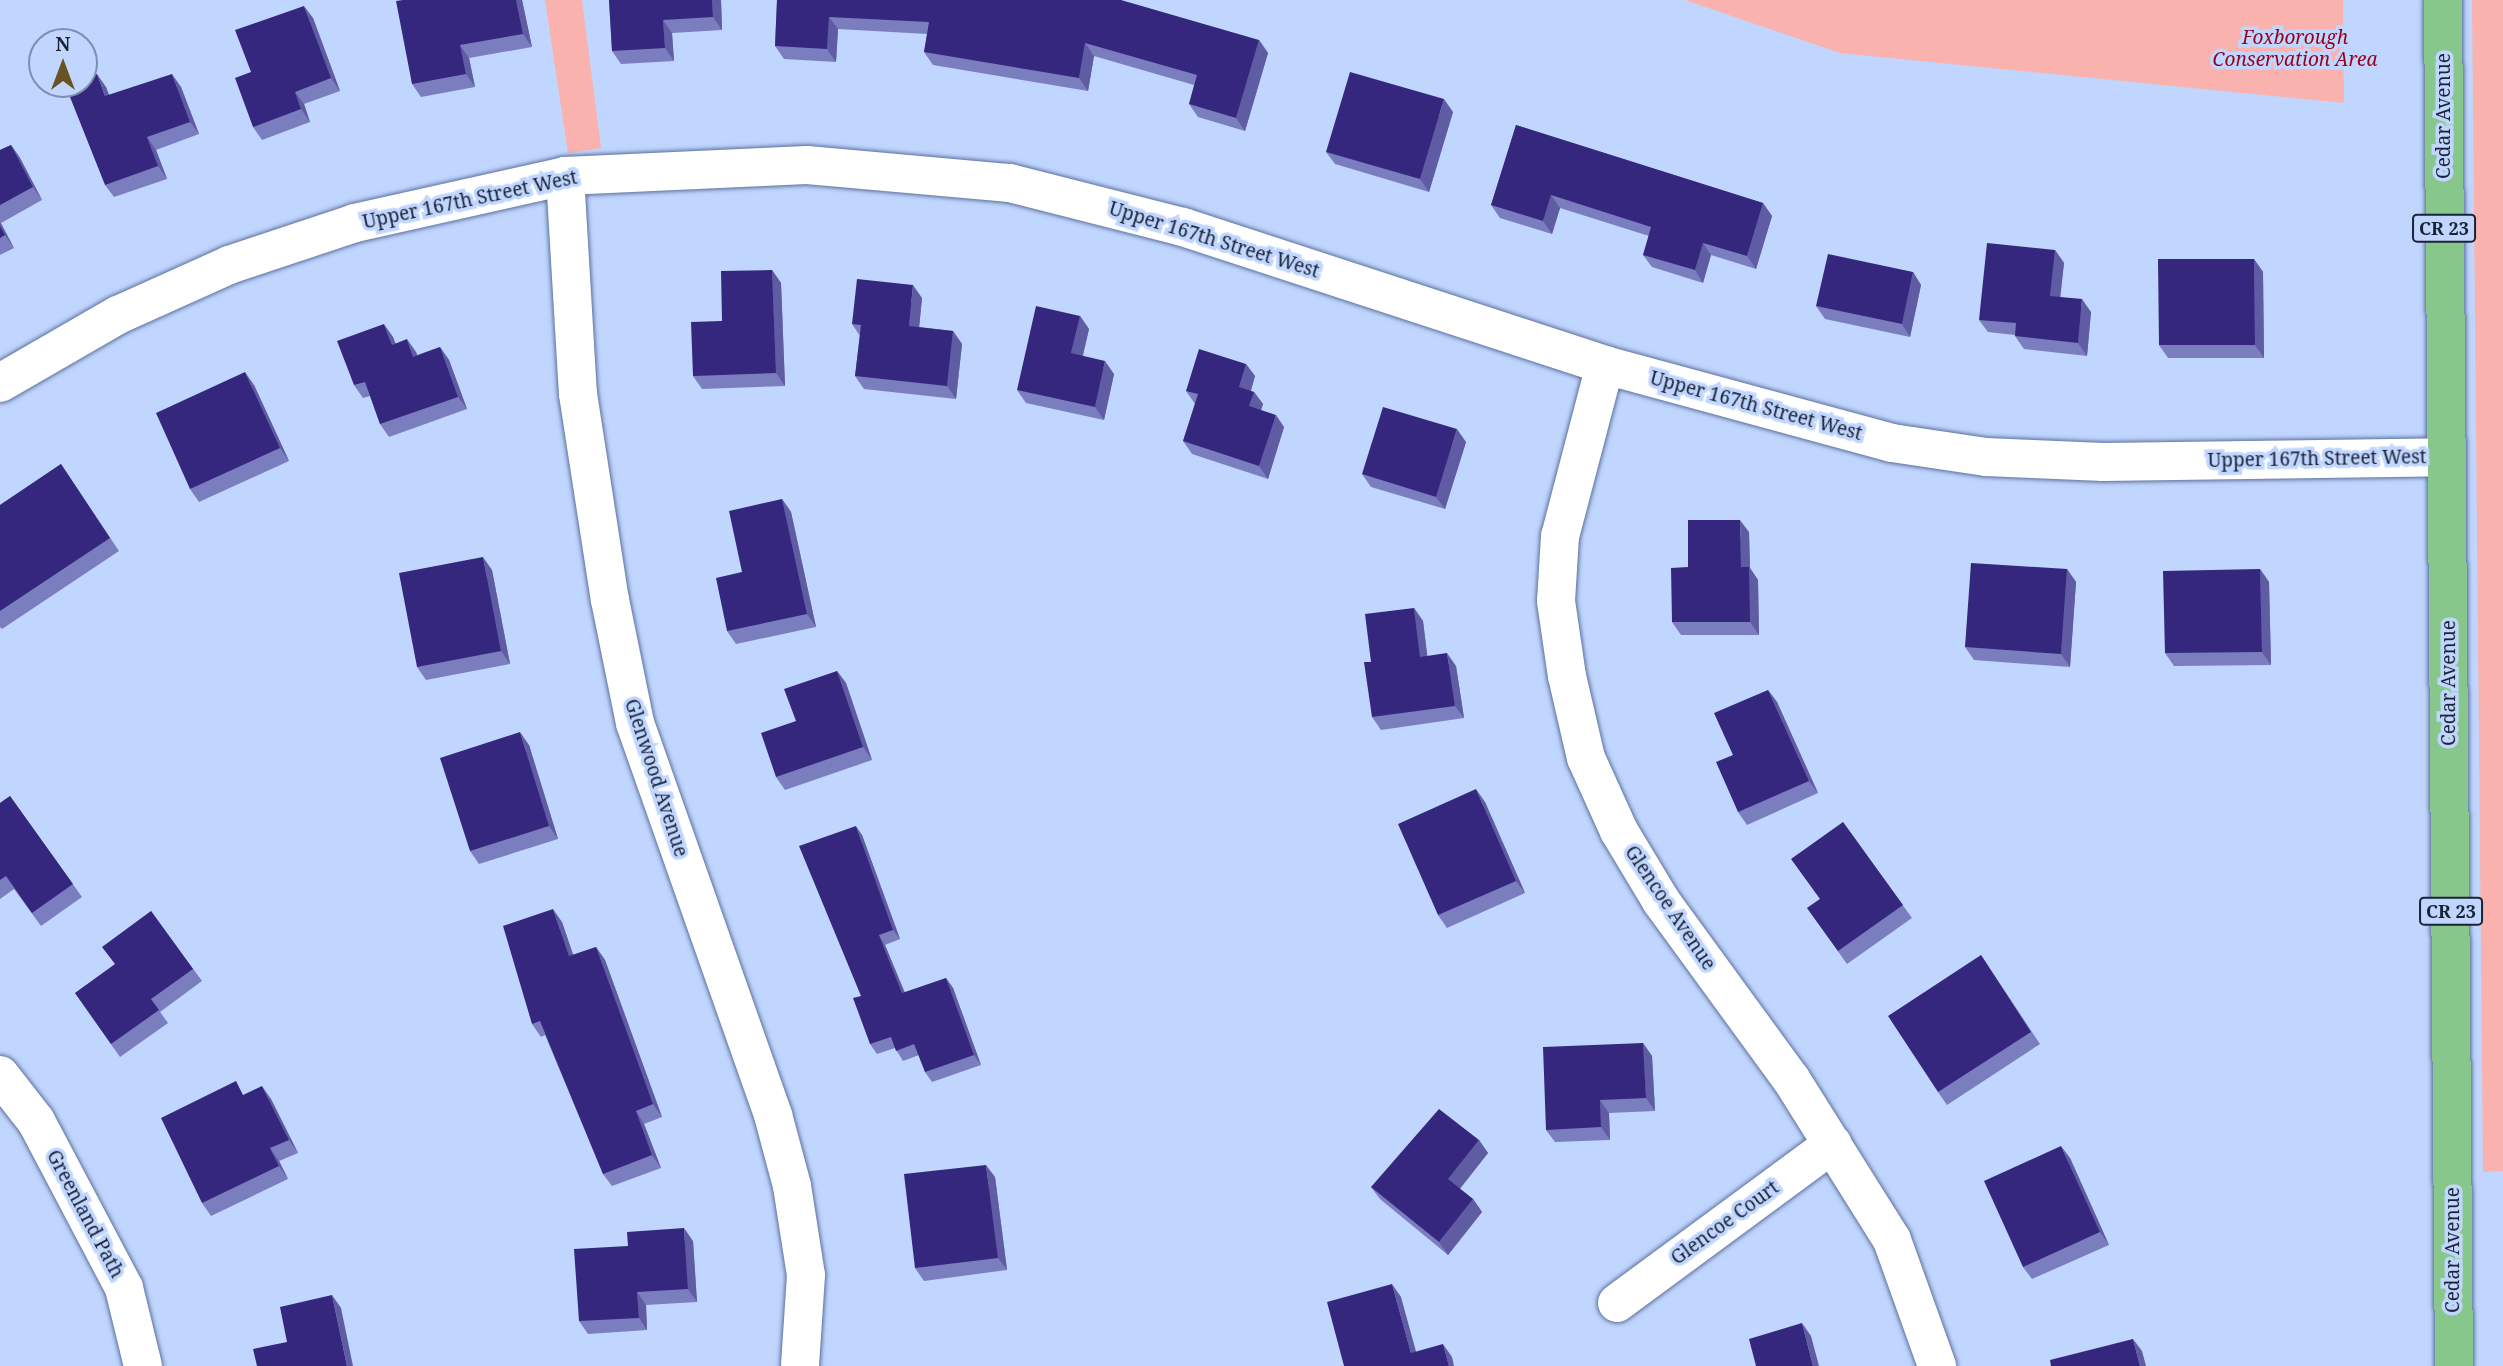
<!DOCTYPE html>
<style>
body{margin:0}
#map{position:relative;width:2503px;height:1366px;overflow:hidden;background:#c1d6fe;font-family:"Noto Serif",serif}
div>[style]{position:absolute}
.green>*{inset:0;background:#f9b2ad}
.roads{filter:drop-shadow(0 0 2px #5b719e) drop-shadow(0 0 2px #5b719e)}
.minor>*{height:38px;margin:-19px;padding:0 19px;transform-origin:19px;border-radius:19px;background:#fff}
.primary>*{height:38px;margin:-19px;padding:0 19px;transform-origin:19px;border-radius:19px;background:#88c78b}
.wall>*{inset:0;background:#7b7ebe}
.shaded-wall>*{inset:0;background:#5f5ca4}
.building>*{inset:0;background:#35277e}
span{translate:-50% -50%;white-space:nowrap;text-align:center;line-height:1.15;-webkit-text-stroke:7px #c1d6fe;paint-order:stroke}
.shield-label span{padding:2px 5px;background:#c1d6fe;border:2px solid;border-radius:5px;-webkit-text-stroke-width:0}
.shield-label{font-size:18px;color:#1a2336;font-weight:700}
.park-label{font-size:19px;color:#950219;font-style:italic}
.street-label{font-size:19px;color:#1a2336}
.north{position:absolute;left:28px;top:28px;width:70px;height:70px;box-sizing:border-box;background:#c1d6fe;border:2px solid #7e8eae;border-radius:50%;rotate:0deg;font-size:19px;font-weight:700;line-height:28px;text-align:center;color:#1a2336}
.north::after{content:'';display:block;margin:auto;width:24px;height:32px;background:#695322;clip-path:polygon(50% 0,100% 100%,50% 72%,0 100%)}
</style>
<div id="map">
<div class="green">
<i style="clip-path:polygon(545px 0,582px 0,601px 148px,568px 153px)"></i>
<i style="clip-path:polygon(1685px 0,2343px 0,2344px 103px,1840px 53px)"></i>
<i style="clip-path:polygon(2472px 0,2503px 0,2503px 1171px,2483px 1172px)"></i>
</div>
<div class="roads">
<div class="minor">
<i style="left:565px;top:176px;width:218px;rotate:86.6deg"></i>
<i style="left:578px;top:394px;width:208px;rotate:81.2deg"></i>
<i style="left:610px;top:600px;width:126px;rotate:78.5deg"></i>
<i style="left:635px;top:723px;width:416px;rotate:70.6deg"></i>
<i style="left:773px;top:1115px;width:73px;rotate:75deg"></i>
<i style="left:792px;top:1186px;width:90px;rotate:81.1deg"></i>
<i style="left:806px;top:1275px;width:91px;rotate:93.8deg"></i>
<i style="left:1605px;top:365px;width:177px;rotate:104.7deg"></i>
<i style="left:1560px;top:536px;width:65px;rotate:93.5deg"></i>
<i style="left:1556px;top:601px;width:76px;rotate:81.7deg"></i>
<i style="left:1567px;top:676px;width:84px;rotate:77deg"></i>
<i style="left:1586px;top:758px;width:80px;rotate:65.7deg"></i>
<i style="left:1619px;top:831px;width:82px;rotate:59deg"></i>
<i style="left:1661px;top:901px;width:220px;rotate:53.9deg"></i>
<i style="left:1791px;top:1079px;width:190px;rotate:57.9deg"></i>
<i style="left:1892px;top:1240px;width:134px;rotate:70.3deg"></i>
<i style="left:0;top:383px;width:136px;rotate:-30deg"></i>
<i style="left:118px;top:315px;width:122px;rotate:-24.2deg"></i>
<i style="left:229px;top:265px;width:133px;rotate:-18.4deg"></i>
<i style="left:355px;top:223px;width:215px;rotate:-12.6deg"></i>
<i style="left:565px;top:176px;width:242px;rotate:-2.6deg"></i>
<i style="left:807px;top:165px;width:204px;rotate:5.1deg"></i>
<i style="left:1010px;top:183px;width:179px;rotate:14.3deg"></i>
<i style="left:1183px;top:227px;width:444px;rotate:18.1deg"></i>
<i style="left:1605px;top:365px;width:297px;rotate:15.2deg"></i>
<i style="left:1892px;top:443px;width:95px;rotate:8.5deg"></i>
<i style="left:1986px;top:457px;width:117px;rotate:2.4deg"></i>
<i style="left:2103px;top:462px;width:344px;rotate:-0.8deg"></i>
<i style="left:0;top:1075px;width:58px;rotate:52deg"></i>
<i style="left:36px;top:1121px;width:189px;rotate:62.2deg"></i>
<i style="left:124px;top:1288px;width:80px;rotate:76.3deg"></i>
<i style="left:1617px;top:1303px;width:268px;rotate:-36.4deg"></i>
</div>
<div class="primary">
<i style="left:2443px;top:0;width:1366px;rotate:89.54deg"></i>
</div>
</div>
<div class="wall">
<i style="clip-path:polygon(403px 0,522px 0,532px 47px,469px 58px,475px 87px,421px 97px,412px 84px)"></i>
<i style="clip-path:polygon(609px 0,721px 0,722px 30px,672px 33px,674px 61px,621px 64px,612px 51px)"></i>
<i style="clip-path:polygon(777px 0,1259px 40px,1268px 53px,1245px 131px,1198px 117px,1189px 104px,1194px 85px,1094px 56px,1088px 91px,933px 65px,924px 52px,927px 34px,838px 29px,836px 62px,784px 59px,775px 46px)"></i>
<i style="clip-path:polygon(313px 18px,340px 91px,304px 104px,310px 122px,262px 140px,253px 127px,251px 72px)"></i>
<i style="clip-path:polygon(106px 87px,109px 95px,181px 87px,199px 134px,156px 150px,167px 179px,114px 197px,105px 185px)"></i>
<i style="clip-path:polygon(1453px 112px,1429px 192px,1335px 164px,1326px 152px)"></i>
<i style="clip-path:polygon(1516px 125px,1763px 203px,1772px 216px,1756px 269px,1711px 255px,1703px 283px,1652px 267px,1643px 255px,1649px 236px,1560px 208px,1552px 234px,1500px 218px,1491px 205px)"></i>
<i style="clip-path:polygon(11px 145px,20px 158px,42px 200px,1px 223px,14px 248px,0 255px,0 150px)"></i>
<i style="clip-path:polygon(2055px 250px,2064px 263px,2060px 297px,2091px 312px,2087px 356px,2024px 349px,2015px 336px,2015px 335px,1988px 332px,1979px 320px)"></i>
<i style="clip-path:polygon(2254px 259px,2263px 272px,2264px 358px,2168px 358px,2159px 345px)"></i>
<i style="clip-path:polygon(772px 270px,781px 283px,785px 386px,702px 389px,693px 376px,722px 321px)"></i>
<i style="clip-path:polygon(1913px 272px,1921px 285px,1910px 337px,1825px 319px,1816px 306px)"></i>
<i style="clip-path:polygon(922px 298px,919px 327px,953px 331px,962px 344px,956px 399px,864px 389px,855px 376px,860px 336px,852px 324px)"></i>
<i style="clip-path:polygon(1080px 316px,1089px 329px,1083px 356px,1114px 374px,1104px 420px,1026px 403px,1017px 390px)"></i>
<i style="clip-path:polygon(393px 337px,395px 343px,416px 352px,417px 355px,440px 347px,449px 360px,467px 409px,389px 437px,380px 424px,370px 396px,363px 398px,354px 385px)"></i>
<i style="clip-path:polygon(1246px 364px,1255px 376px,1251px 391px,1254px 392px,1263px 404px,1261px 410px,1284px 427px,1268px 479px,1192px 454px,1183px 441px,1195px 404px,1186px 391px)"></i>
<i style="clip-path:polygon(254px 385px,289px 461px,199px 502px,190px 489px)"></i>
<i style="clip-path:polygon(1466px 442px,1445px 509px,1371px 487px,1362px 474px)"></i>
<i style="clip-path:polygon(61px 464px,119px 551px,2px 629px,0 627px,0 505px)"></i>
<i style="clip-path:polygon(782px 499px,791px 512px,816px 627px,736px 644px,727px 631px,742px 572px)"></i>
<i style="clip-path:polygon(1749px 532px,1750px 568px,1758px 580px,1759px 635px,1681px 635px,1672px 622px,1688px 567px)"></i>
<i style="clip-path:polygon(2067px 569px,2076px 582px,2070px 667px,1974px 660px,1965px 647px)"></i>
<i style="clip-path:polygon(2260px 569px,2269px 582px,2271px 665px,2174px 666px,2165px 653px)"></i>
<i style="clip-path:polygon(492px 570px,510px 664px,426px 680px,417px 667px)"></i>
<i style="clip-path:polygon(1414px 608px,1423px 621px,1427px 656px,1456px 666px,1464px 718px,1381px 730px,1372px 717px,1371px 662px)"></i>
<i style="clip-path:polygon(837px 671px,846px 683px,872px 760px,785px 790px,776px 777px,796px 721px)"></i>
<i style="clip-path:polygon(1768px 690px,1777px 702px,1818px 793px,1747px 825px,1738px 812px,1733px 755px)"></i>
<i style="clip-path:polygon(529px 745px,558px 839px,479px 864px,470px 851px)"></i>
<i style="clip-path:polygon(10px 796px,82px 897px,41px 926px,14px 889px,0 899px,0 803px)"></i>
<i style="clip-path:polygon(1485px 802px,1525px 893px,1447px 928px,1438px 915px)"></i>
<i style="clip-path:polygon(1843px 822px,1912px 918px,1847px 964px,1807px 908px,1820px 899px)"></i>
<i style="clip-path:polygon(862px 835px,900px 939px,885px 945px,905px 993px,946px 978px,953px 988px,981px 1065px,932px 1082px,925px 1072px,919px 1055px,903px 1061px,895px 1048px,877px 1054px,870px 1044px,861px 996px)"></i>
<i style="clip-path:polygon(151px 911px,202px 981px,160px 1012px,168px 1023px,120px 1057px,75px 993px,115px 965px)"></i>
<i style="clip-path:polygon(562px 922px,573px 955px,596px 947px,605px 960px,662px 1117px,644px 1124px,661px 1168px,612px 1186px,603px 1174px,545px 1035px,541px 1037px,532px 1024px)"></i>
<i style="clip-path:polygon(1981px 955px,2040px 1044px,1947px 1105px,1938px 1092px)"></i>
<i style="clip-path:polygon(1643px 1043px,1652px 1056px,1655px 1111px,1609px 1113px,1610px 1140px,1555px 1142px,1546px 1130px)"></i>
<i style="clip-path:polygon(246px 1094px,271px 1099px,298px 1153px,279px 1161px,288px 1179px,211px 1216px,202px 1203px)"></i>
<i style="clip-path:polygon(1479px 1140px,1488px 1153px,1460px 1189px,1473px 1199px,1482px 1212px,1448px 1255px,1380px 1199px,1371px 1187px)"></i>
<i style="clip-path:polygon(2070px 1158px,2109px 1245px,2032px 1279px,2023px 1267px)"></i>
<i style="clip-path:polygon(995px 1177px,1007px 1270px,924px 1281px,915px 1268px)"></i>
<i style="clip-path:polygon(693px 1241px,697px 1302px,646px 1305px,647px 1330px,588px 1334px,579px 1321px,628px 1246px)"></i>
</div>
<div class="shaded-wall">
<i style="clip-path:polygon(516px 0,522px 0,532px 47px,523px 34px)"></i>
<i style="clip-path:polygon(712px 0,721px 0,722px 30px,713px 17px)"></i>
<i style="clip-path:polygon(304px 6px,313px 18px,340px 91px,331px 78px)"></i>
<i style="clip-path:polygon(829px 17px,838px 29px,836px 62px,827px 49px)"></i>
<i style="clip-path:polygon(663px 20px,672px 33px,674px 61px,665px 48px)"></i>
<i style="clip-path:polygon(1259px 40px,1268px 53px,1245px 131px,1236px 118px)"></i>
<i style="clip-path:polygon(1085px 43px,1094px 56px,1088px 91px,1079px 78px)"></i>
<i style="clip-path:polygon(460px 45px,469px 58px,475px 87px,466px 74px)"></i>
<i style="clip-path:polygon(97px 74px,106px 87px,114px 109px,105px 96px)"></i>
<i style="clip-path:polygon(172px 74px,181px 87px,199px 134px,190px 122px)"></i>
<i style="clip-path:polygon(295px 92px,304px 104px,310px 122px,301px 109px)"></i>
<i style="clip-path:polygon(1444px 99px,1453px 112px,1429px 192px,1420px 179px)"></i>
<i style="clip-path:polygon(147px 137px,156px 150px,167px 179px,158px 166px)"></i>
<i style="clip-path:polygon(11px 145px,20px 158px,42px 200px,33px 187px)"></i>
<i style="clip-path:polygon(1551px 195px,1560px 208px,1552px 234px,1543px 221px)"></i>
<i style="clip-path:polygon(1763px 203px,1772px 216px,1756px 269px,1747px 256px)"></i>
<i style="clip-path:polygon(0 222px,14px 248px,5px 235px,0 226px)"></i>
<i style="clip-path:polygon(1703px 243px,1711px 255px,1703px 283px,1695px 270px)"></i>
<i style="clip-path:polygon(2055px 250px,2064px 263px,2059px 309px,2050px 296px)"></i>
<i style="clip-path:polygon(2254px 259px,2263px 272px,2264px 358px,2255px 345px)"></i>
<i style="clip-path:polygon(772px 270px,781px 283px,785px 386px,776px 373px)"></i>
<i style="clip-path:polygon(1913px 272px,1921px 285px,1910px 337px,1902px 324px)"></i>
<i style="clip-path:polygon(913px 285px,922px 298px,918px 339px,909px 326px)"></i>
<i style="clip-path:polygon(2082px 299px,2091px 312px,2087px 356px,2078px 343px)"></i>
<i style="clip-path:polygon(1080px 316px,1089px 329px,1080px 366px,1071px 353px)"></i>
<i style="clip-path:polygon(384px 324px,393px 337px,401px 358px,392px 345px)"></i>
<i style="clip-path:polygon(953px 331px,962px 344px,956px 399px,947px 386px)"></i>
<i style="clip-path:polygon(407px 339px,416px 352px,422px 369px,413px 357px)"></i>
<i style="clip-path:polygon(440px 347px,449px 360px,467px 409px,458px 397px)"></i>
<i style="clip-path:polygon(1105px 361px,1114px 374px,1104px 420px,1095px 407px)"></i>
<i style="clip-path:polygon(1246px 364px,1255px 376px,1248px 400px,1239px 387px)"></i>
<i style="clip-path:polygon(245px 372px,254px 385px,289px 461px,280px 448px)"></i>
<i style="clip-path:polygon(1254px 392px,1263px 404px,1258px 419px,1249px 406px)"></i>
<i style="clip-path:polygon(1276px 415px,1284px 427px,1268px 479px,1259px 466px)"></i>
<i style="clip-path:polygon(1457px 429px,1466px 442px,1445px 509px,1436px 497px)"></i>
<i style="clip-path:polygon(782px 499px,791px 512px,816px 627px,807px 614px)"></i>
<i style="clip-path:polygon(1740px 520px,1749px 532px,1750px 568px,1758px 580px,1759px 635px,1750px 622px,1741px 567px)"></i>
<i style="clip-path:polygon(483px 557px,492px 570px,510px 664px,501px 651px)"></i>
<i style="clip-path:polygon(2067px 569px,2076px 582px,2070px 667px,2061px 654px)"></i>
<i style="clip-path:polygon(2260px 569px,2269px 582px,2271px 665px,2262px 652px)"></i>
<i style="clip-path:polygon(1414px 608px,1423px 621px,1429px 669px,1420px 657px)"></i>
<i style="clip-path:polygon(1447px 653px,1456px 666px,1464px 718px,1455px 706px)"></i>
<i style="clip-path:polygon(837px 671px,846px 683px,872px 760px,863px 747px)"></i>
<i style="clip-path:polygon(1768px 690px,1777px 702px,1818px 793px,1809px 781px)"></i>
<i style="clip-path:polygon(520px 732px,529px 745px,558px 839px,549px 826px)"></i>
<i style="clip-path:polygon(1476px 789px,1485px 802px,1525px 893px,1516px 881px)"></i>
<i style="clip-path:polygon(856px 826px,862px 835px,900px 939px,893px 930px)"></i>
<i style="clip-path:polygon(553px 909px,562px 922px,578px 969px,569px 956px)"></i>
<i style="clip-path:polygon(879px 935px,885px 945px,909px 1003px,902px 993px)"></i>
<i style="clip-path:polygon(596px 947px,605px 960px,662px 1117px,653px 1104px)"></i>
<i style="clip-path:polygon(946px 978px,953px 988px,981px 1065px,974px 1055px)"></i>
<i style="clip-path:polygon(1643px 1043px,1652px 1056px,1655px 1111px,1646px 1098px)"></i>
<i style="clip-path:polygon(262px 1086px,271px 1099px,298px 1153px,289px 1140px)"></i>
<i style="clip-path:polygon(1600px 1100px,1609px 1113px,1610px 1140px,1601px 1127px)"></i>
<i style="clip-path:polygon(636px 1111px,644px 1124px,661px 1168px,652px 1155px)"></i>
<i style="clip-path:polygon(1479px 1140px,1488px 1153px,1457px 1192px,1448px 1179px)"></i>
<i style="clip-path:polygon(2061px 1146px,2070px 1158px,2109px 1245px,2100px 1232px)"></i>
<i style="clip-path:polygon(270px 1148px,279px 1161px,288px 1179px,279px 1166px)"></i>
<i style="clip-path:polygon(986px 1165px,995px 1177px,1007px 1270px,998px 1258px)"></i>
<i style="clip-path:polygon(1473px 1199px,1482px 1212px,1448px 1255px,1439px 1242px)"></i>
<i style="clip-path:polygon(684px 1228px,693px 1241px,697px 1302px,688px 1289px)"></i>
<i style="clip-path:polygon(1392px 1284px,1401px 1297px,1420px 1366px,1411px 1353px)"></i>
<i style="clip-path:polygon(637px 1292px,646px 1305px,647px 1330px,639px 1318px)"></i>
<i style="clip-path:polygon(332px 1295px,341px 1308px,353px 1366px,347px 1366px)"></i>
<i style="clip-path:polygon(1802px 1323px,1811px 1336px,1819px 1366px,1813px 1366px)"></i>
<i style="clip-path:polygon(2133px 1339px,2142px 1351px,2146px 1366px,2140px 1366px)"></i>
<i style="clip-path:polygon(1443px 1344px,1452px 1357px,1454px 1366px,1449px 1366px)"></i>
</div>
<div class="building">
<i style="clip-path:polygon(403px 0,516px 0,523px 34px,460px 45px,466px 74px,412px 84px,396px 1px)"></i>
<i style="clip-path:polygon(609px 0,712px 0,713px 17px,663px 20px,665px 48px,612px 51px)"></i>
<i style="clip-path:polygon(777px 0,1121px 0,1259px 40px,1236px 118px,1189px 104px,1197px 75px,1085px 43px,1079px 78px,924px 52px,929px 22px,829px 17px,827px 49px,775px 46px)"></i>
<i style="clip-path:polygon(304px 6px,331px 78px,295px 92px,301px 109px,253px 127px,235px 78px,251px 72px,235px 30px)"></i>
<i style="clip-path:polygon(1350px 72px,1444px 99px,1420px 179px,1326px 152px)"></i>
<i style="clip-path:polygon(97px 74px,105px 96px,172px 74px,190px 122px,147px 137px,158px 166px,105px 185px,66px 87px,72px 84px,84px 84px,84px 79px)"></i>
<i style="clip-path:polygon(1516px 125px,1763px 203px,1747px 256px,1703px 243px,1695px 270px,1643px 255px,1651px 227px,1551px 195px,1543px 221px,1491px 205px)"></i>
<i style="clip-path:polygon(11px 145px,33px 187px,0 205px,0 150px)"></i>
<i style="clip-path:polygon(0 226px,5px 235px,0 238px)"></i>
<i style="clip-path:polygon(1987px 243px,2055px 250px,2050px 296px,2082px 299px,2078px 343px,2015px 336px,2016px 323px,1979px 320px)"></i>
<i style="clip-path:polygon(1828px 254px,1913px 272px,1902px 324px,1816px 306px)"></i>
<i style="clip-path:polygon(2158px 259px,2254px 259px,2255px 345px,2159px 345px)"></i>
<i style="clip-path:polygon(772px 270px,776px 373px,693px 376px,691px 322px,722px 321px,721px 271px)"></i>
<i style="clip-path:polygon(857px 279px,913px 285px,909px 326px,953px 331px,947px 386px,855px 376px,861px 325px,852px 324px)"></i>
<i style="clip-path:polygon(1036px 306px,1080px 316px,1071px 353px,1105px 361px,1095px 407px,1017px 390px)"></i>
<i style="clip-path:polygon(384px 324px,392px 345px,407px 339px,413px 357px,440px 347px,458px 397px,380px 424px,365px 382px,354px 385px,337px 341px)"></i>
<i style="clip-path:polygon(1199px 349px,1246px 364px,1239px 387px,1254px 392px,1249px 406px,1276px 415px,1259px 466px,1183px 441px,1198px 394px,1186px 391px)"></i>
<i style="clip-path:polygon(245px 372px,280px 448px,190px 489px,156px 413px)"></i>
<i style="clip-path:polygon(1383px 407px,1457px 429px,1436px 497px,1362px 474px)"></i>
<i style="clip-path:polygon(61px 464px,110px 538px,0 611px,0 505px)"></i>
<i style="clip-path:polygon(782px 499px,807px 614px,727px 631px,716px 578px,742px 572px,729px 511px)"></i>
<i style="clip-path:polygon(1688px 520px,1740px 520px,1741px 567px,1749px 567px,1750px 622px,1672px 622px,1671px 568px,1688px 567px)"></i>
<i style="clip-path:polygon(483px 557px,501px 651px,417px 667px,399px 573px)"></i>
<i style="clip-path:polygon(1971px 563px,2067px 569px,2061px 654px,1965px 647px)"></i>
<i style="clip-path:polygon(2260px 569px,2262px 652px,2165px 653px,2163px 571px)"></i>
<i style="clip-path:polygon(1414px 608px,1420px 657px,1447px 653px,1455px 706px,1372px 717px,1364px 662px,1371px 662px,1365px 614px)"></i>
<i style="clip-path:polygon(837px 671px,863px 747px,776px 777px,761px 733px,796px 721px,784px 689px)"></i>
<i style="clip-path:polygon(1768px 690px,1809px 781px,1738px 812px,1716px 762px,1733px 755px,1714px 713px)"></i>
<i style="clip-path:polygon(520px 732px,549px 826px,470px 851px,440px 758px)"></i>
<i style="clip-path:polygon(1476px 789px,1516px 881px,1438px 915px,1398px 824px)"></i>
<i style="clip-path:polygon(10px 796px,73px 884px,32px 913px,6px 876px,0 880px,0 803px)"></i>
<i style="clip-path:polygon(1843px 822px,1903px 905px,1838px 951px,1807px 908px,1820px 899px,1791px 859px)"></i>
<i style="clip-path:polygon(856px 826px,893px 930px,879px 935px,902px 993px,946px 978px,974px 1055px,925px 1072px,914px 1044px,896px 1051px,891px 1037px,870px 1044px,853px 998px,861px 996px,799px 846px)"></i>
<i style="clip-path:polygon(553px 909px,569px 956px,596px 947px,653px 1104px,636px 1111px,652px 1155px,603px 1174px,540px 1021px,532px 1024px,503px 926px)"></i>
<i style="clip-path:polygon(151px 911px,193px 969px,151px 999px,159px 1010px,111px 1044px,75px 993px,115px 964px,102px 947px)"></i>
<i style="clip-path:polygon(1981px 955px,2031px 1032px,1938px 1092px,1888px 1016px)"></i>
<i style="clip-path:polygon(1643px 1043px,1646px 1098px,1600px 1100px,1601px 1127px,1546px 1130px,1543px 1047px)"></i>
<i style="clip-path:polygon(236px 1081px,243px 1095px,262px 1086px,289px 1140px,270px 1148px,279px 1166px,202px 1203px,161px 1118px)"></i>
<i style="clip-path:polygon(1439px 1109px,1479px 1140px,1448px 1179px,1473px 1199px,1439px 1242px,1371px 1187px)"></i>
<i style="clip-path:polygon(2061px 1146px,2100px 1232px,2023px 1267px,1984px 1181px)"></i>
<i style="clip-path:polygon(986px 1165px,998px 1258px,915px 1268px,904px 1174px)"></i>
<i style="clip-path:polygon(684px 1228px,688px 1289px,637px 1292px,639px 1318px,579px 1321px,574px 1249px,628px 1246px,627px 1232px)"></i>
<i style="clip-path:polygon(1392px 1284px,1411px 1353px,1443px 1344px,1449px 1366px,1344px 1366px,1327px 1302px)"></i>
<i style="clip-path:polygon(332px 1295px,347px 1366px,257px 1366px,253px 1349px,287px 1342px,280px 1307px)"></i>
<i style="clip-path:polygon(1802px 1323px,1813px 1366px,1756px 1366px,1749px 1339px)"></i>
<i style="clip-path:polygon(2133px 1339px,2140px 1366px,2051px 1366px,2050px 1360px)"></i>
</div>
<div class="shield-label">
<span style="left:2444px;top:228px">CR 23</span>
<span style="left:2451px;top:911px">CR 23</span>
</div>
<div class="park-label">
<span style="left:2295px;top:49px">Foxborough<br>Conservation Area</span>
</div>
<div class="street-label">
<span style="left:2444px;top:116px;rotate:-90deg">Cedar Avenue</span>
<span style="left:470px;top:200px;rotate:-12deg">Upper 167th Street West</span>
<span style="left:1214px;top:240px;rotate:17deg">Upper 167th Street West</span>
<span style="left:1756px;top:406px;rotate:15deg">Upper 167th Street West</span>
<span style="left:2317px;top:459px;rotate:-1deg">Upper 167th Street West</span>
<span style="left:2449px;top:683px;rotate:-90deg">Cedar Avenue</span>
<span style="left:656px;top:778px;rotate:72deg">Glenwood Avenue</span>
<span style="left:1670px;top:908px;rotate:56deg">Glencoe Avenue</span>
<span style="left:85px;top:1214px;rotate:62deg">Greenland Path</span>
<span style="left:1725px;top:1223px;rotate:-36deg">Glencoe Court</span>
<span style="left:2453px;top:1250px;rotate:-90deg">Cedar Avenue</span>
</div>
<div class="north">N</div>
</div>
